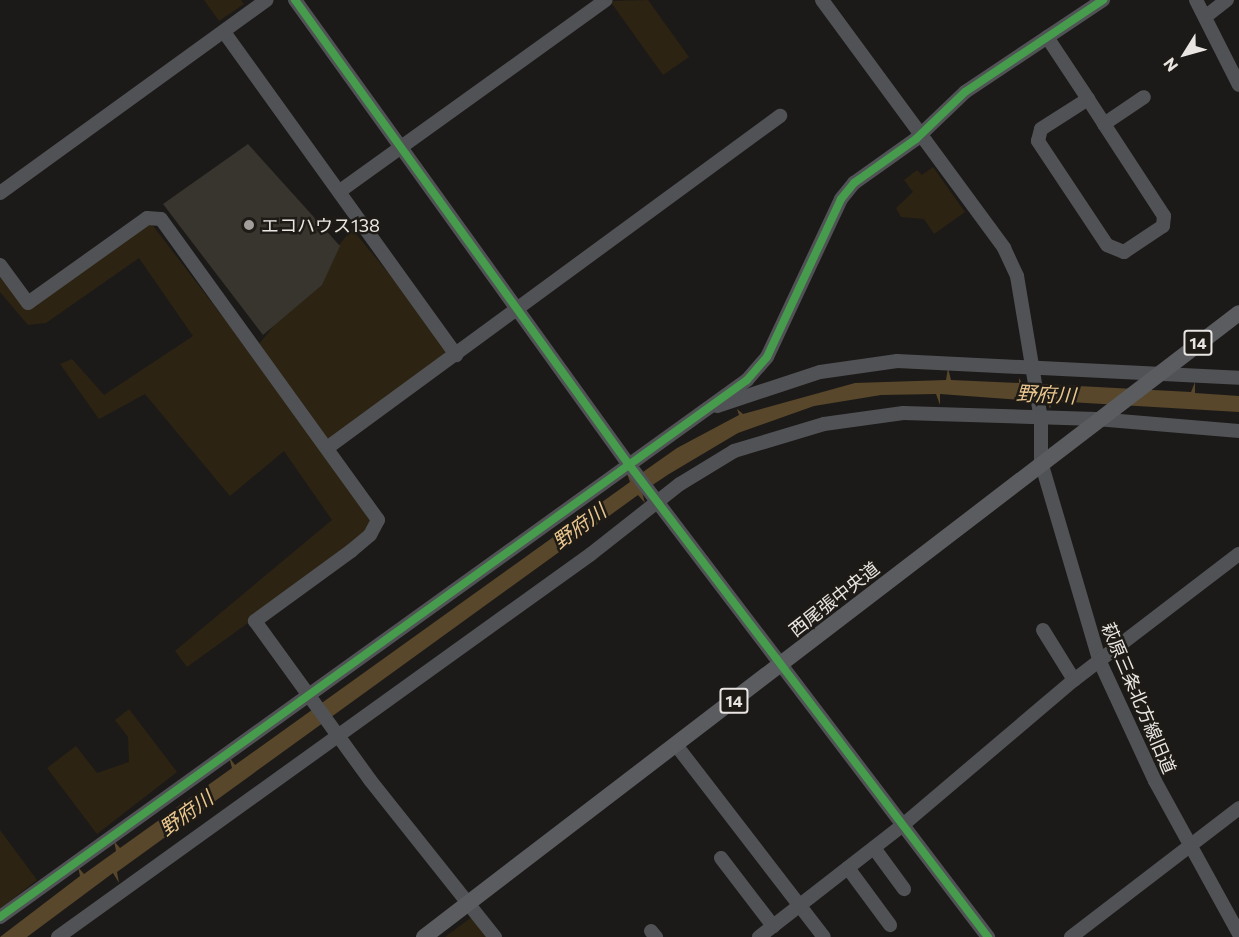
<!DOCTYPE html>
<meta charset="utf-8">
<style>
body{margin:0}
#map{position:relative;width:1239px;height:937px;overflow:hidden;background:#1c1a18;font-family:Commissioner,"Noto Sans JP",sans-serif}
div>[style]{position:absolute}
.green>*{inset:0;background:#2c2312}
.water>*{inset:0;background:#58472a}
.building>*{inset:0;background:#38352e}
.minor>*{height:14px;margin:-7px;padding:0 7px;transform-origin:7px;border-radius:7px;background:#505255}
.major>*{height:16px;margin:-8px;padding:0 8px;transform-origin:8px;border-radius:8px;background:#5a5c60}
.cycleway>*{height:8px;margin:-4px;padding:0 4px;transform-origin:4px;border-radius:4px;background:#469c4c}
.dots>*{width:16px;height:16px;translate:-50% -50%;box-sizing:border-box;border:3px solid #1e1b16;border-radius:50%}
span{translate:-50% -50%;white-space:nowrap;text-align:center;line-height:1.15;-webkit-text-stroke:5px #1e1b16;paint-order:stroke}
.shield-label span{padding:2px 4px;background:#1e1b16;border:2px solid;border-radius:4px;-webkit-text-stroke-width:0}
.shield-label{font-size:16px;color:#e8e5e2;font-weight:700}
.poi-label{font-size:18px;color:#e8e5e2}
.left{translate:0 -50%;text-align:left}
.street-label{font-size:18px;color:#e8e5e2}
.water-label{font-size:20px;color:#eac68f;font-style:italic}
.north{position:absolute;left:1155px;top:24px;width:60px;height:60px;-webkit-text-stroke:4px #1e1b16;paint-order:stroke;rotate:233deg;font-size:16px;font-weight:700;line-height:24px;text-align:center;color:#e8e5e2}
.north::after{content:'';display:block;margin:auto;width:21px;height:27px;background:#e8e5e2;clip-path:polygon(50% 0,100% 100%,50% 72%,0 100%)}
</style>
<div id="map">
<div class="green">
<i style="clip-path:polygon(204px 0,241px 0,244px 4px,219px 21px)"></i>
<i style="clip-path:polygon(648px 0,689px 57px,663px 75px,610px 1px)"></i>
<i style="clip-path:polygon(933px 167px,965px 212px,934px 234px,924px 219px,901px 217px,896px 208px,913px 192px,904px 180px,917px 170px,922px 175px)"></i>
<i style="clip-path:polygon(147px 218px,375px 515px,370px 535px,187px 667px,175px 651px,332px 520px,284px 451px,230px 496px,145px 394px,99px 419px,60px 364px,72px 359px,104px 395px,193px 336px,139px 258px,46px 323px,28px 325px,0 292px,0 272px,28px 303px)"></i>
<i style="clip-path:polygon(352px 229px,456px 355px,332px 445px,255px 349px)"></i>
<i style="clip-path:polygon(129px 709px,177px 772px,97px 834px,47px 768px,76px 746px,97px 773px,129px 762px,128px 737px,115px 720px)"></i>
<i style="clip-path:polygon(0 830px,37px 880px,0 909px)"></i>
<i style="clip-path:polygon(472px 917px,487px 937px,445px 937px)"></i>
</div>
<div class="water">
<i style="clip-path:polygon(948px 368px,951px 380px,1019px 383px,1019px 378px,1022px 383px,1191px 392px,1195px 382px,1195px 393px,1239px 396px,1239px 412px,1052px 401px,1050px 409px,1048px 402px,940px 394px,940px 405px,936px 394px,881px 395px,814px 406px,738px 433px,669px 474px,642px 492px,645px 503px,638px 495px,374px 686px,117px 872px,119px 883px,113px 873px,27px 937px,0 937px,80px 876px,78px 867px,84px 874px,116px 851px,114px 841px,120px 848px,232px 768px,229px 757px,235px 765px,630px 482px,626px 471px,633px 479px,677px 448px,739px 415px,737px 409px,743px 414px,855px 383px,946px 380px)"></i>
</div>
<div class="building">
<i style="clip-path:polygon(248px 144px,340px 246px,322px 285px,263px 335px,163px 204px)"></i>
</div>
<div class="minor">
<i style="left:295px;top:0;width:569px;rotate:54.3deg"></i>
<i style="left:627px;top:462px;width:597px;rotate:52.77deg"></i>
<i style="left:822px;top:0;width:308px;rotate:53.7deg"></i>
<i style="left:1004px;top:248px;width:31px;rotate:65deg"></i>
<i style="left:1017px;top:276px;width:145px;rotate:80.5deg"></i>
<i style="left:1041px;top:419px;width:43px;rotate:90deg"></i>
<i style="left:1041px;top:462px;width:209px;rotate:73.6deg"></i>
<i style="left:1100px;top:662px;width:131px;rotate:65.2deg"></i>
<i style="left:1155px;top:781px;width:175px;rotate:61.2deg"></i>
<i style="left:1196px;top:0;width:95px;rotate:63.2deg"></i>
<i style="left:1205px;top:17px;width:28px;rotate:-38deg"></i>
<i style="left:224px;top:32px;width:398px;rotate:54.3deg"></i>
<i style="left:1047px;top:37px;width:74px;rotate:56.5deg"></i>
<i style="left:1088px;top:99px;width:30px;rotate:57deg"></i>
<i style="left:1104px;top:124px;width:110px;rotate:56.9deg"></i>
<i style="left:1164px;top:216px;width:10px;rotate:96deg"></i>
<i style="left:1163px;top:226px;width:47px;rotate:146.3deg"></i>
<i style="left:1124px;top:252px;width:18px;rotate:-158deg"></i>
<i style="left:1107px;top:245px;width:125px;rotate:-123.6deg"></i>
<i style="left:1038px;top:141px;width:12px;rotate:-76deg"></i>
<i style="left:1041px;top:129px;width:56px;rotate:-32.6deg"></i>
<i style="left:1104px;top:124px;width:48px;rotate:-34deg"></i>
<i style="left:340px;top:191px;width:327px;rotate:-35.7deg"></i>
<i style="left:0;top:193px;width:329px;rotate:-35.9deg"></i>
<i style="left:0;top:265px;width:47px;rotate:53.6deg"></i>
<i style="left:28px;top:303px;width:146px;rotate:-35.5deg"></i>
<i style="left:147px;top:218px;width:14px;rotate:4deg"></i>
<i style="left:161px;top:219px;width:371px;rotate:54.2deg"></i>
<i style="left:378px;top:520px;width:17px;rotate:118deg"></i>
<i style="left:370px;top:535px;width:25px;rotate:140deg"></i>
<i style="left:351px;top:551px;width:119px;rotate:143.9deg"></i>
<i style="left:255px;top:621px;width:196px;rotate:54.1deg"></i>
<i style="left:370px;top:780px;width:201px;rotate:51.5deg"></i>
<i style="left:717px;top:406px;width:108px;rotate:-18.3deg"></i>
<i style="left:820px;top:372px;width:78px;rotate:-8.1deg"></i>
<i style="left:897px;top:361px;width:342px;rotate:2.8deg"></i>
<i style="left:327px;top:448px;width:562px;rotate:-36.24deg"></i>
<i style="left:1043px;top:630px;width:59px;rotate:58.2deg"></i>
<i style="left:676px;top:745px;width:242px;rotate:52.4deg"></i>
<i style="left:874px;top:848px;width:51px;rotate:53.8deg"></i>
<i style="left:721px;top:858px;width:86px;rotate:52.6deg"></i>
<i style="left:848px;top:868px;width:71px;rotate:53.6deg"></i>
<i style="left:0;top:917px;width:920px;rotate:-35.71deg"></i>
<i style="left:747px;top:380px;width:30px;rotate:-49deg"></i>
<i style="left:767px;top:357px;width:174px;rotate:-64.9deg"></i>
<i style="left:841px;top:199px;width:21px;rotate:-51deg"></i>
<i style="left:854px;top:183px;width:76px;rotate:-35.4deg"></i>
<i style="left:916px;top:139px;width:68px;rotate:-43.8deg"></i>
<i style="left:965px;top:92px;width:166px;rotate:-33.7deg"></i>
<i style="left:651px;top:931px;width:8px;rotate:50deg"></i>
<i style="left:58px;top:937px;width:656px;rotate:-35.7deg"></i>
<i style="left:591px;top:554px;width:113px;rotate:-38.2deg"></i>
<i style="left:680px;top:484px;width:63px;rotate:-31.4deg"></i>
<i style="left:734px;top:451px;width:94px;rotate:-16.7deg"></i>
<i style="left:824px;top:424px;width:80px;rotate:-7.9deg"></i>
<i style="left:903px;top:413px;width:193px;rotate:1.8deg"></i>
<i style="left:1096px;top:419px;width:144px;rotate:4.8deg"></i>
<i style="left:759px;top:937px;width:184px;rotate:-37.9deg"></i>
<i style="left:904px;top:824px;width:223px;rotate:-40.3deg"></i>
<i style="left:1074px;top:680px;width:208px;rotate:-37.4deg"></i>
<i style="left:1071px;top:937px;width:212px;rotate:-37.5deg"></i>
</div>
<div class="major">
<i style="left:424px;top:937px;width:1026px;rotate:-37.44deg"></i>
</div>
<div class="cycleway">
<i style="left:295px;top:0;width:569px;rotate:54.3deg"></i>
<i style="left:627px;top:462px;width:597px;rotate:52.77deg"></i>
<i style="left:0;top:917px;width:920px;rotate:-35.71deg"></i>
<i style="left:747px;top:380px;width:30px;rotate:-49deg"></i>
<i style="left:767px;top:357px;width:174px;rotate:-64.9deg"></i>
<i style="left:841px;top:199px;width:21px;rotate:-51deg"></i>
<i style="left:854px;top:183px;width:76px;rotate:-35.4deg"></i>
<i style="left:916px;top:139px;width:68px;rotate:-43.8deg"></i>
<i style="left:965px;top:92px;width:166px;rotate:-33.7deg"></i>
</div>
<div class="dots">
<i style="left:249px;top:225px;background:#a19e9b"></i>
</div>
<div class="shield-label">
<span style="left:1198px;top:343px">14</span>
<span style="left:734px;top:701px">14</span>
</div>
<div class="poi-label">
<span class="left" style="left:261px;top:225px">エコハウス138</span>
</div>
<div class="street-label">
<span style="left:834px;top:599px;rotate:-38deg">西尾張中央道</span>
<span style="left:1139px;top:698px;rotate:67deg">萩原三条北方線旧道</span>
</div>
<div class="water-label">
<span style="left:1046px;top:394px;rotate:3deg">野府川</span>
<span style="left:579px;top:526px;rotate:-36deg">野府川</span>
<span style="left:186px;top:813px;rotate:-36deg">野府川</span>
</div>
<div class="north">N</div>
</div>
